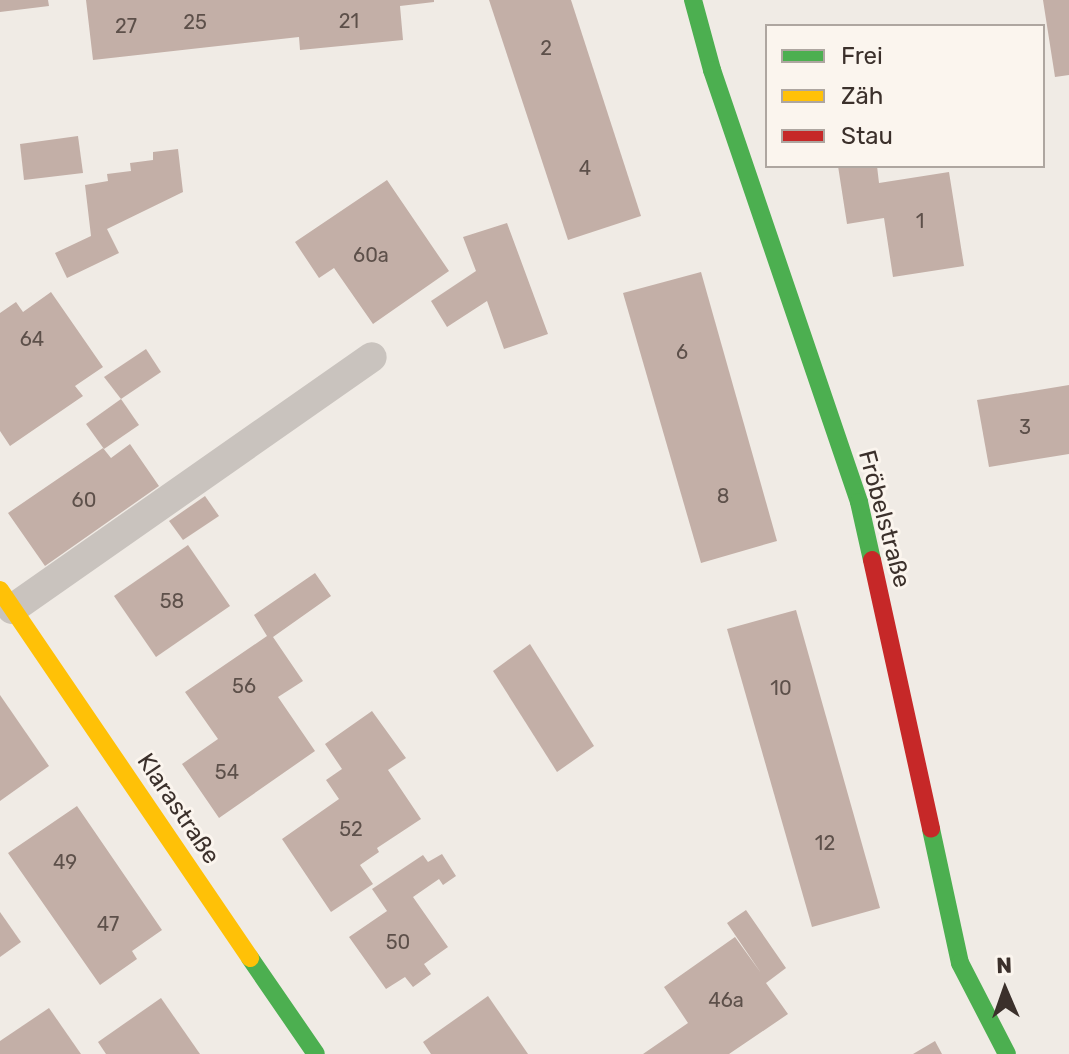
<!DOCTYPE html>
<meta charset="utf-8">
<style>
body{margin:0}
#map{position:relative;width:1069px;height:1054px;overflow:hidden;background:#f0ebe5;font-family:Rubik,sans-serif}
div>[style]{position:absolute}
.building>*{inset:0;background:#c3afa7}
.lane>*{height:30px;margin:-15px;padding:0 15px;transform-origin:15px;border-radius:15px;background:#c9c3be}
.fast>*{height:18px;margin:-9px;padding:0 9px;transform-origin:9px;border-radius:9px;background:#4caf50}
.slow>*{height:18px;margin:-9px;padding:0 9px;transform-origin:9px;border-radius:9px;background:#ffc107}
.jam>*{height:18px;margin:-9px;padding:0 9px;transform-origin:9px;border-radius:9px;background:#c62828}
span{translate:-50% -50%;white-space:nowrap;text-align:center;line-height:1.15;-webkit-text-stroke:6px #fbf5ee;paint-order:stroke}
.number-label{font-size:20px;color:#5d504a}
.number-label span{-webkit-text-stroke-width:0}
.street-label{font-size:24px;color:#3b302b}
.legend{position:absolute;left:765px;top:24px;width:280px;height:144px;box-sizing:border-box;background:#fbf5ee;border:2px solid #aea6a0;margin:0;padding:10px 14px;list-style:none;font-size:24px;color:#3b302b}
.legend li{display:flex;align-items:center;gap:16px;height:40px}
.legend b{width:40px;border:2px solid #aea6a0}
.north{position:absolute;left:965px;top:950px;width:80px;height:80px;-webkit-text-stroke:6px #fbf5ee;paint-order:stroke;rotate:358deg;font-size:22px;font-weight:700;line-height:32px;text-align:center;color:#3b302b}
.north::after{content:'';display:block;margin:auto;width:28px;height:36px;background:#3b302b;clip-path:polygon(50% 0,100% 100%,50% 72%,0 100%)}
</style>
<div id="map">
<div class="building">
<i style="clip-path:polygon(0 0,48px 0,49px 6px,0 12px)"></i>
<i style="clip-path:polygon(86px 0,434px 0,434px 2px,400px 6px,403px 40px,300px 50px,299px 37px,93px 60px)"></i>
<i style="clip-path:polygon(489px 0,571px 0,641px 216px,568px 240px)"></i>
<i style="clip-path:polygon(1043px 0,1069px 0,1069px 75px,1055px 77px)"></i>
<i style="clip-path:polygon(78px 136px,83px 173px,24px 180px,20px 144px)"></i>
<i style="clip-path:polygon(178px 149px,183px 192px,107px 229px,119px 253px,67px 278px,55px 253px,91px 236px,85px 185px,108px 181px,107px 174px,131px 171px,130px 163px,153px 160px,153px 152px)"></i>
<i style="clip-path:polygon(838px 166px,877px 166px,879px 183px,949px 172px,964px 266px,893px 277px,884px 218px,847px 224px)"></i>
<i style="clip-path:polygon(387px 180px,449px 271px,373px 324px,334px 268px,319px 278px,295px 242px)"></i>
<i style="clip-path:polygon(507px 223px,548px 334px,504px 349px,487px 301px,447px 327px,431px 301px,476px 271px,463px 237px)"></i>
<i style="clip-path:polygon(701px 272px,777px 541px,701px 563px,623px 293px)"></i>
<i style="clip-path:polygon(51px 292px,103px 367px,75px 386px,83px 396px,10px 446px,0 431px,0 313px,16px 302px,23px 312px)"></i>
<i style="clip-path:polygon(146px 349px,161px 372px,121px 399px,104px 377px)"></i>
<i style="clip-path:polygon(1069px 385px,1069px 454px,989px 467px,977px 400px)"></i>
<i style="clip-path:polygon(121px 399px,139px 425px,104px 449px,86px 424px)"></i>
<i style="clip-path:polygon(130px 444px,159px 486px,45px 566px,8px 513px,103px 448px,111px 458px)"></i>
<i style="clip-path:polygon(205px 496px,219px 516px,183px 540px,169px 521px)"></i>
<i style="clip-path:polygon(188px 545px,230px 606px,156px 657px,114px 596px)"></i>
<i style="clip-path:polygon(315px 573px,331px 596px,273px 637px,303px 681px,278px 697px,315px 751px,219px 818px,182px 764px,218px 739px,185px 692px,267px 636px,254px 615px)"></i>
<i style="clip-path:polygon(796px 610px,880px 908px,812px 927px,727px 629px)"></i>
<i style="clip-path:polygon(530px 644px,594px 746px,557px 772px,493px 671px)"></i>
<i style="clip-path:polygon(0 695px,49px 766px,0 801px)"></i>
<i style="clip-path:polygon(372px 711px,406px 758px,388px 770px,421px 819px,377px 848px,379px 852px,360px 865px,373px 884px,331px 912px,282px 839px,339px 799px,326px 780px,342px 769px,325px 744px)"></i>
<i style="clip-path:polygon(77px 806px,162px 930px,132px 951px,137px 959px,100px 985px,8px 853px)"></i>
<i style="clip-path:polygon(442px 854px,456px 876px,443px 885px,439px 879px,413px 897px,448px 947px,424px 964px,431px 974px,413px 987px,405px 977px,386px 989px,349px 937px,387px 911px,372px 889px,423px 855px,428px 862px)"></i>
<i style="clip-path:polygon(746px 910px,786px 968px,766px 983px,788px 1014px,729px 1054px,643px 1054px,688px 1023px,664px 987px,735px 937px,761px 973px,727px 923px)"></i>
<i style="clip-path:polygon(0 912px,21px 942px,0 957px)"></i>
<i style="clip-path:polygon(488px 996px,528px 1054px,431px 1054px,423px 1042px)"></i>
<i style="clip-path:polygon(161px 998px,200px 1054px,106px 1054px,98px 1042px)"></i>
<i style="clip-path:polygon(49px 1008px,81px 1054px,0 1054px,0 1041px)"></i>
<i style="clip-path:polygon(935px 1041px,942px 1054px,913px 1054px)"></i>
</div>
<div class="lane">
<i style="left:12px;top:609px;width:439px;rotate:-35deg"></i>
</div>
<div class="fast">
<i style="left:693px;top:0;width:73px;rotate:74.8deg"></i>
<i style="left:712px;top:70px;width:456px;rotate:71.2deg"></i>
<i style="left:859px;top:502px;width:59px;rotate:77.4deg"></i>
<i style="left:931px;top:829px;width:137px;rotate:77.8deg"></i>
<i style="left:960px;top:963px;width:102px;rotate:62.7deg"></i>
<i style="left:250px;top:958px;width:116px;rotate:55.5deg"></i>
</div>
<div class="slow">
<i style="left:0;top:590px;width:445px;rotate:55.8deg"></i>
</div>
<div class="jam">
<i style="left:872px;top:560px;width:275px;rotate:77.6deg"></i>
</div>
<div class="number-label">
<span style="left:349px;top:21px">21</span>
<span style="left:195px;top:22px">25</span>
<span style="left:126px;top:26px">27</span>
<span style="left:546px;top:48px">2</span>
<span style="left:585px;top:168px">4</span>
<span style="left:920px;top:221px">1</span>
<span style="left:371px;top:255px">60a</span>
<span style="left:32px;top:339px">64</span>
<span style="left:682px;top:352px">6</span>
<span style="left:1025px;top:427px">3</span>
<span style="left:723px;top:496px">8</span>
<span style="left:84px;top:500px">60</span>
<span style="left:172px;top:601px">58</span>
<span style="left:244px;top:686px">56</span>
<span style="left:781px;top:688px">10</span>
<span style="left:227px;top:772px">54</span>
<span style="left:351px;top:829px">52</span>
<span style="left:825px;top:843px">12</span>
<span style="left:65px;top:862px">49</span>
<span style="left:108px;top:924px">47</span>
<span style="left:398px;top:942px">50</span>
<span style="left:726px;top:1000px">46a</span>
</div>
<div class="street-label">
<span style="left:884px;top:519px;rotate:75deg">Fröbelstraße</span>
<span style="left:178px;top:809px;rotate:56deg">Klarastraße</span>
</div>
<ul class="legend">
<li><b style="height:10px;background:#4caf50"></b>Frei</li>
<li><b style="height:10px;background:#ffc107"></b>Zäh</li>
<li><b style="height:10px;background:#c62828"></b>Stau</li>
</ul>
<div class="north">N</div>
</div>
